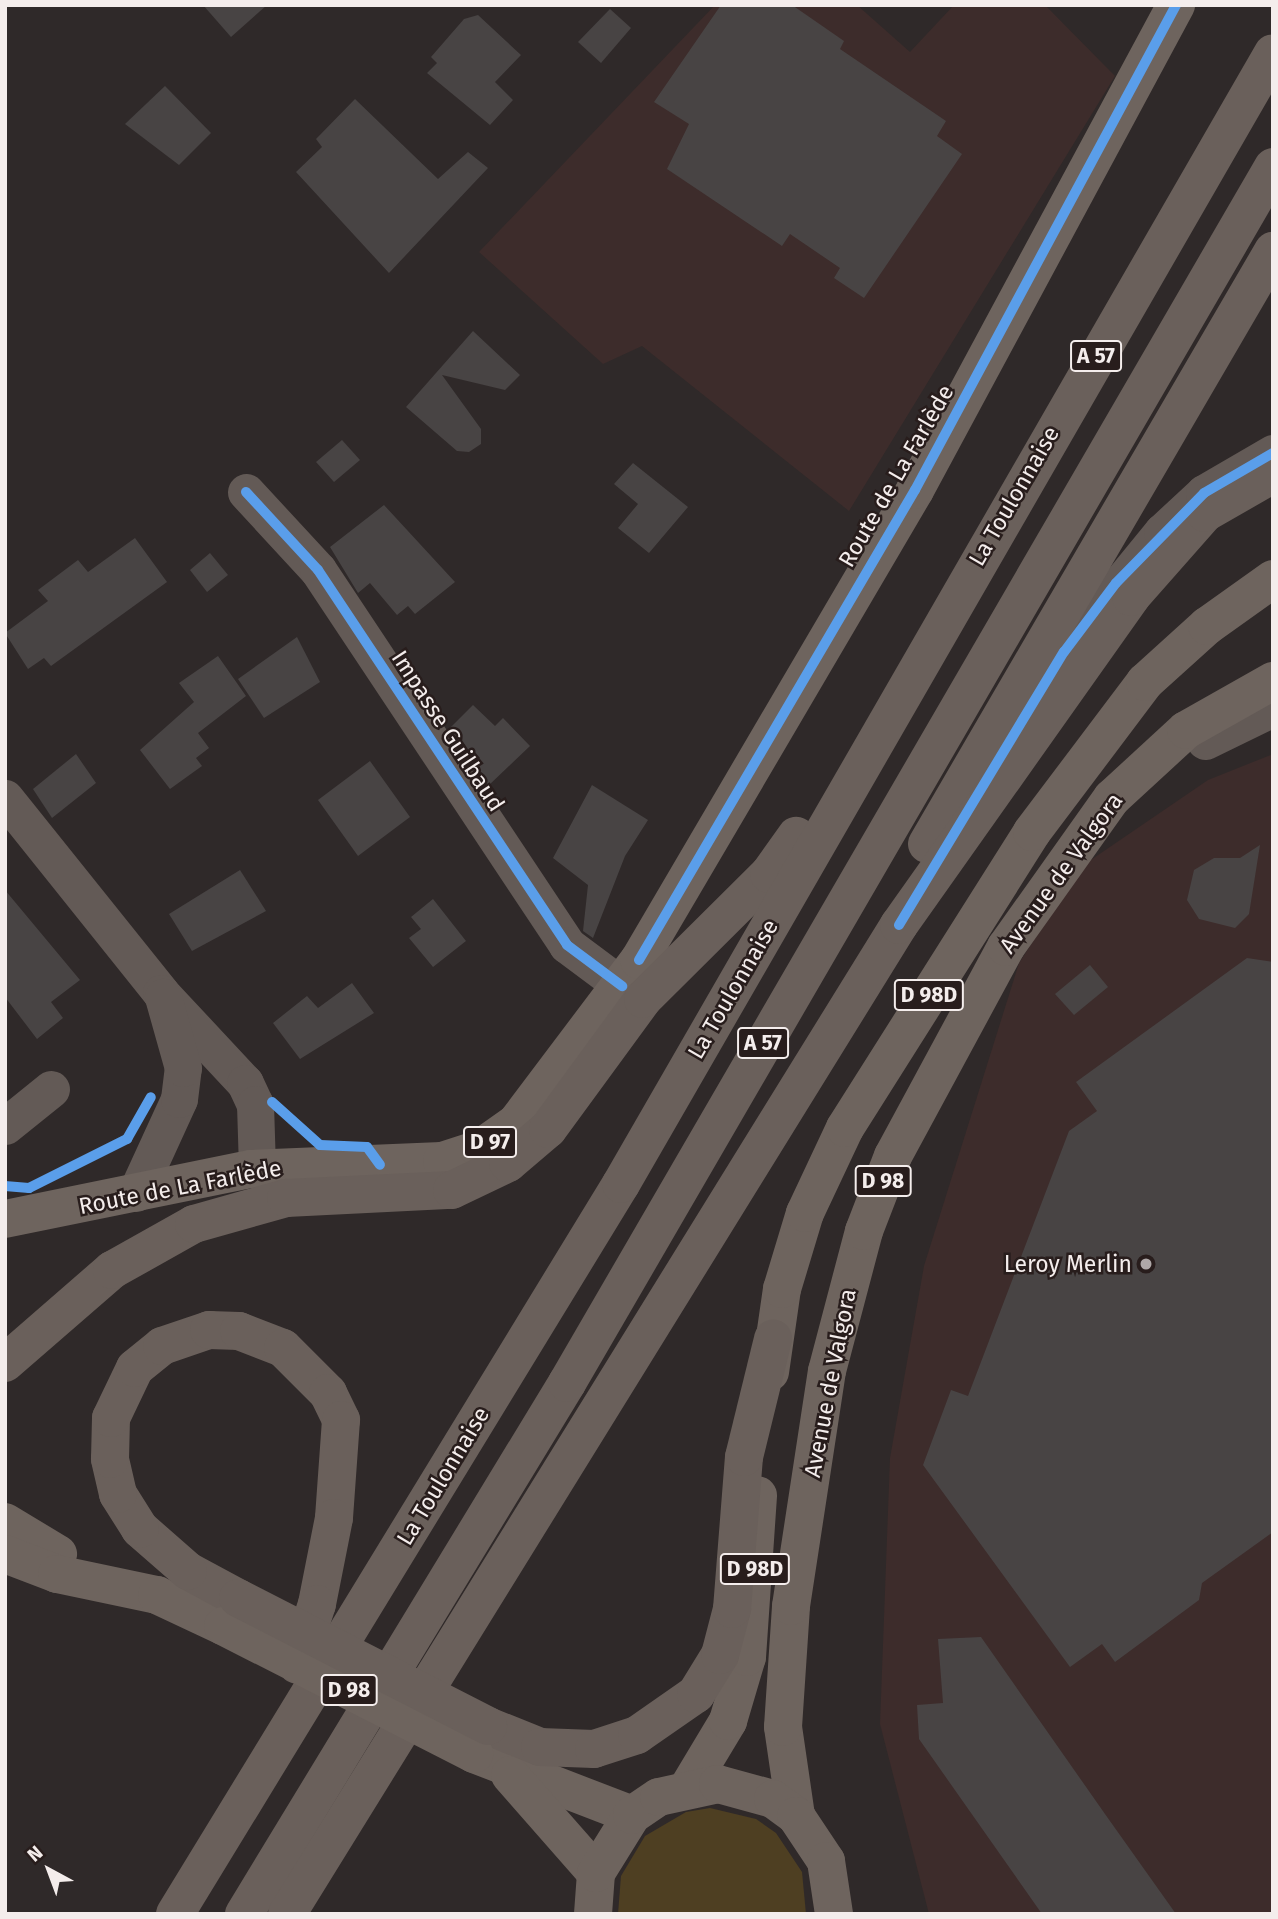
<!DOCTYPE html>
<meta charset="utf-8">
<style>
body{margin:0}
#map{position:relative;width:1278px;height:1919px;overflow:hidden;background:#2f2929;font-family:"Fira Sans",sans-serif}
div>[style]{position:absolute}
.built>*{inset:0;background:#3d2c2b}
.green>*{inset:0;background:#4e3f22}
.building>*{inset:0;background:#484444}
.street>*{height:37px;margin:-18.5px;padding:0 18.5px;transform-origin:18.5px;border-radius:18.5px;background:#635a56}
.primary>*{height:38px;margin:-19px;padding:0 19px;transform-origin:19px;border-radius:19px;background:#6e645e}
.highway>*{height:38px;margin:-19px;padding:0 19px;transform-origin:19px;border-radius:19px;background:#6a605b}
.primary-bridge>*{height:38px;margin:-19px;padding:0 19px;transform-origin:19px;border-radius:19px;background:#6e645e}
.highway-bridge>*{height:38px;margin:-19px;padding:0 19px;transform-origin:19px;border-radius:19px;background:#6a605b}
.cycleway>*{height:10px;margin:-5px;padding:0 5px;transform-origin:5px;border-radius:5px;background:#5a9eea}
.dots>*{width:19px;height:19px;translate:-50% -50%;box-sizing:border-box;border:4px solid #281d1c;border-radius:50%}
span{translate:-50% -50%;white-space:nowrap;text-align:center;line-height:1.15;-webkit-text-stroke:5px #281d1c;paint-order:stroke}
.shield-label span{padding:2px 5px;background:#281d1c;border:2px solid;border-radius:5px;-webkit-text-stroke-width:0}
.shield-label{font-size:21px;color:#f4edec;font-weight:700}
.street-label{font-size:23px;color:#f4edec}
.poi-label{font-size:23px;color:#f4edec}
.right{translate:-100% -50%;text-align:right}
.frame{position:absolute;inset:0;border:7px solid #f4edec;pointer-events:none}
.north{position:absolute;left:14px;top:1835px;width:70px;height:70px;-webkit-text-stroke:5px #281d1c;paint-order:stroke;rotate:319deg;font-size:19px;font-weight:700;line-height:28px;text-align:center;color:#f4edec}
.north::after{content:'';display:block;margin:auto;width:24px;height:32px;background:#f4edec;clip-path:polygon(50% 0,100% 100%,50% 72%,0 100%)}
</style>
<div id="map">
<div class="built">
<i style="clip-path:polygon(715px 5px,857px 5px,910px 52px,954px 5px,1045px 5px,1115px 76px,849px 511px,642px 346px,603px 364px,479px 252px)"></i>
<i style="clip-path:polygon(1273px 754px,1273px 1914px,929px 1914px,880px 1724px,890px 1458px,924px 1266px,1019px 963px,1082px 866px,1208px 780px)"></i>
</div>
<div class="green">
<i style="clip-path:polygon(710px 1808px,756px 1819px,776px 1833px,802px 1872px,806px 1914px,618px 1914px,621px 1876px,645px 1836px,686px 1812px)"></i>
</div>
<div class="building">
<i style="clip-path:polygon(203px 5px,267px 5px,231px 37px)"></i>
<i style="clip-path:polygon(721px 5px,792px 5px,844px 41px,840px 49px,946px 121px,937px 136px,962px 154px,864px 298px,834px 278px,840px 268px,790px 234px,782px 246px,667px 169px,689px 124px,654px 102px)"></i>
<i style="clip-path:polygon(610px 9px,631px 28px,601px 63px,578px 42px)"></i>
<i style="clip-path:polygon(478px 15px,521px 55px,495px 82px,513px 100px,490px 125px,427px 73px,437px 63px,431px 57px,464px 19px)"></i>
<i style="clip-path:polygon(165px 86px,211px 133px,179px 165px,125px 124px)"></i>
<i style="clip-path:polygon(355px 99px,438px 179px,468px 152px,488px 168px,389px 273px,296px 172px,322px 147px,316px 139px)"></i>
<i style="clip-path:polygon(473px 331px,520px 375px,505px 390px,442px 375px,481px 429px,481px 444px,469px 452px,457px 451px,406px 407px)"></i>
<i style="clip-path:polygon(342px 440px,360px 460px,334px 482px,316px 462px)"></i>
<i style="clip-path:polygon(633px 463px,688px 507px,649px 553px,618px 528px,638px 504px,614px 484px)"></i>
<i style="clip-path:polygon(384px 505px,455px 582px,415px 614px,408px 606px,397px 615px,370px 583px,358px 593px,330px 547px)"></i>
<i style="clip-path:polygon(135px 538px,167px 582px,51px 666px,44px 658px,28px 669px,5px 633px,48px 601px,38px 590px,78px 560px,88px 572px)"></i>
<i style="clip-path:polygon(210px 553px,228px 575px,207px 592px,190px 570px)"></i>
<i style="clip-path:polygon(297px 637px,320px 682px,264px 718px,238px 679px)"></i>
<i style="clip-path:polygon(218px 656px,246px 696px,198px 733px,209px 748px,196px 758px,202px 766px,170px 789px,140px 750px,194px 702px,179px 683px)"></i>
<i style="clip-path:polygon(473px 705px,495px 726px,503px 718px,530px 746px,487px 787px,449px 729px)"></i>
<i style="clip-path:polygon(76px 754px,96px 783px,52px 818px,33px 789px)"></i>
<i style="clip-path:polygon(370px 761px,410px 817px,358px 856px,318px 800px)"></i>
<i style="clip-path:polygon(592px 785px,648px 820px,625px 856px,593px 938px,583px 931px,588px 885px,553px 858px)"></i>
<i style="clip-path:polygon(1260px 845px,1249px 914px,1235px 928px,1199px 919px,1187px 900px,1194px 870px,1214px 858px,1240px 858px)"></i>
<i style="clip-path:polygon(240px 870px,266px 911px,192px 951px,169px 914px)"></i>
<i style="clip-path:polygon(5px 890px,80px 980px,51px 1002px,63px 1018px,37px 1039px,5px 997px)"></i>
<i style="clip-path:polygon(433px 899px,466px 941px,433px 967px,409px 938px,421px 929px,411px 917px)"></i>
<i style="clip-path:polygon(1247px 958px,1273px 962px,1273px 1532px,1202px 1583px,1199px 1600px,1115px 1662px,1102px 1644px,1070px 1667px,923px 1465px,951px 1390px,968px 1396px,1069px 1131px,1097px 1111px,1076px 1082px)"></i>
<i style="clip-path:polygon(1090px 965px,1108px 987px,1074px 1015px,1055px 994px)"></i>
<i style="clip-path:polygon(352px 983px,374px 1013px,300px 1059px,273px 1023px,307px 996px,318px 1008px)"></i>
<i style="clip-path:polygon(981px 1637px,1105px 1814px,1176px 1914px,1042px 1914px,919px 1739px,917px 1705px,943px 1703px,938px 1639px)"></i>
</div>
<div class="street">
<i style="left:246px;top:492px;width:106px;rotate:47.3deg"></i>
<i style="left:318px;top:570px;width:450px;rotate:56.4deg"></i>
<i style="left:567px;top:945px;width:69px;rotate:36.7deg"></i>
<i style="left:1016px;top:733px;width:94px;rotate:-59.3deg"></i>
<i style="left:1064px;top:652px;width:155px;rotate:-50.8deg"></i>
<i style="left:1162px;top:532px;width:57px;rotate:-42.9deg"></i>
<i style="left:1204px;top:493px;width:80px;rotate:-30.1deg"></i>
<i style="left:1205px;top:741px;width:76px;rotate:-25.9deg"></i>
<i style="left:5px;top:798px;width:250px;rotate:51.3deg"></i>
<i style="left:161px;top:993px;width:123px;rotate:47deg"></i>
<i style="left:245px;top:1083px;width:23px;rotate:65deg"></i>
<i style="left:255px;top:1104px;width:64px;rotate:88.2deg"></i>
<i style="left:5px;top:1126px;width:59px;rotate:-38.8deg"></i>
<i style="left:136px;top:1193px;width:103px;rotate:-65.4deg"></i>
<i style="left:179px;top:1099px;width:31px;rotate:-83deg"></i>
<i style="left:183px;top:1068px;width:74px;rotate:-105.7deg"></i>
</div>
<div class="primary">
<i style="left:5px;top:1219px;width:251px;rotate:-11.5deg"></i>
<i style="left:251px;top:1169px;width:191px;rotate:-2.4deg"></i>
<i style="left:442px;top:1161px;width:39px;rotate:-18deg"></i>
<i style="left:479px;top:1149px;width:45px;rotate:-35.1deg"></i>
<i style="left:516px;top:1123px;width:204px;rotate:-53deg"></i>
<i style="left:639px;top:960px;width:545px;rotate:-59.58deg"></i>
<i style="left:915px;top:490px;width:551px;rotate:-61.71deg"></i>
<i style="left:770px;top:1372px;width:84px;rotate:-81.8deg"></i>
<i style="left:782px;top:1289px;width:79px;rotate:-73.2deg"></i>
<i style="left:805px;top:1213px;width:94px;rotate:-64.8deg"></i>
<i style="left:845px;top:1128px;width:350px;rotate:-57.7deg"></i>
<i style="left:1032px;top:832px;width:188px;rotate:-53deg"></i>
<i style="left:1145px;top:682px;width:84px;rotate:-42.1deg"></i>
<i style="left:1207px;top:626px;width:81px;rotate:-35.5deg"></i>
<i style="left:5px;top:1522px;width:62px;rotate:31.1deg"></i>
<i style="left:5px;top:1554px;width:56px;rotate:21deg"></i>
<i style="left:57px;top:1574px;width:102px;rotate:11.9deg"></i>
<i style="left:157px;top:1595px;width:73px;rotate:25.2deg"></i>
<i style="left:474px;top:1754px;width:169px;rotate:21.1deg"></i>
<i style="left:510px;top:1775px;width:130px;rotate:48.7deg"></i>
<i style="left:689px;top:1786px;width:76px;rotate:-59deg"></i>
<i style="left:728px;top:1721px;width:67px;rotate:-73.5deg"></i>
<i style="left:747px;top:1657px;width:162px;rotate:-86.1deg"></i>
<i style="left:796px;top:1816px;width:90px;rotate:-98.3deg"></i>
<i style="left:783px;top:1727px;width:121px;rotate:-86.2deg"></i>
<i style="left:791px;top:1606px;width:238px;rotate:-81.3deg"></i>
<i style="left:827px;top:1371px;width:145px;rotate:-75.2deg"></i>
<i style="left:864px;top:1231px;width:80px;rotate:-68.9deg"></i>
<i style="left:893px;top:1156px;width:238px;rotate:-61.6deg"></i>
<i style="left:1006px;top:947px;width:183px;rotate:-54.6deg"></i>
<i style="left:1112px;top:798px;width:100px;rotate:-42.6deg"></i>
<i style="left:1186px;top:730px;width:100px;rotate:-29.4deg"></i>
<i style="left:593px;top:1914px;width:41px;rotate:-85.8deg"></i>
<i style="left:596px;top:1873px;width:68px;rotate:-58.2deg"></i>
<i style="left:632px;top:1815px;width:32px;rotate:-34deg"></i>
<i style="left:659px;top:1797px;width:60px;rotate:-12.4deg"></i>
<i style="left:718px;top:1784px;width:57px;rotate:15.3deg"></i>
<i style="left:773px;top:1799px;width:29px;rotate:36deg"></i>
<i style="left:796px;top:1816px;width:54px;rotate:56.3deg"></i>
<i style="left:826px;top:1861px;width:54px;rotate:81.4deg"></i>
</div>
<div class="highway">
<i style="left:927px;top:844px;width:687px;rotate:-59.74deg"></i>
<i style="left:5px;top:1363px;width:142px;rotate:-41deg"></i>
<i style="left:112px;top:1270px;width:94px;rotate:-29.3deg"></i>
<i style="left:194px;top:1224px;width:96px;rotate:-15.8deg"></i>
<i style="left:286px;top:1198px;width:166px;rotate:-2.8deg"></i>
<i style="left:452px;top:1190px;width:62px;rotate:-25.7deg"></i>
<i style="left:508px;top:1163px;width:52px;rotate:-40.4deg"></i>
<i style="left:548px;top:1129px;width:161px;rotate:-53.8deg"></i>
<i style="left:643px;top:999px;width:177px;rotate:-44.8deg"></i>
<i style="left:769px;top:874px;width:47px;rotate:-54.6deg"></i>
<i style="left:238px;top:1598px;width:57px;rotate:-151.6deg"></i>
<i style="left:188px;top:1571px;width:64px;rotate:-138.8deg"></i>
<i style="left:140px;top:1529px;width:41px;rotate:-122.2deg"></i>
<i style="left:118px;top:1494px;width:36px;rotate:-103deg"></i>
<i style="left:110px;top:1459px;width:41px;rotate:-88.6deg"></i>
<i style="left:111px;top:1418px;width:55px;rotate:-64.4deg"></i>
<i style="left:135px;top:1368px;width:35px;rotate:-39deg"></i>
<i style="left:162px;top:1346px;width:50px;rotate:-18.8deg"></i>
<i style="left:209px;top:1330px;width:30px;rotate:2deg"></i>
<i style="left:239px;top:1331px;width:47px;rotate:21.1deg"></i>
<i style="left:283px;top:1348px;width:64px;rotate:45deg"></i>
<i style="left:328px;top:1393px;width:30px;rotate:64deg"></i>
<i style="left:341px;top:1420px;width:98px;rotate:94.1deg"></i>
<i style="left:334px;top:1518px;width:88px;rotate:101.2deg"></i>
<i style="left:317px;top:1604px;width:64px;rotate:108.2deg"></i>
<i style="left:488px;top:1726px;width:56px;rotate:22deg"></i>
<i style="left:540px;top:1747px;width:54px;rotate:2.1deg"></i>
<i style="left:594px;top:1749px;width:45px;rotate:-18deg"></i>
<i style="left:637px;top:1735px;width:72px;rotate:-34.8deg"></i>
<i style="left:696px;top:1694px;width:46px;rotate:-58.4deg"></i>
<i style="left:720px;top:1655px;width:48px;rotate:-75.4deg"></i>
<i style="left:732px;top:1609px;width:152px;rotate:-85.5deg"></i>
<i style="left:744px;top:1457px;width:122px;rotate:-76.2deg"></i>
<i style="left:175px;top:1914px;width:855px;rotate:-58.58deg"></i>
<i style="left:621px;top:1184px;width:1305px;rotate:-60.04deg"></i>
<i style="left:244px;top:1914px;width:622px;rotate:-58.69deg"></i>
<i style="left:567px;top:1383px;width:1406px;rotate:-59.86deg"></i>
<i style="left:287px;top:1914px;width:1163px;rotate:-58.25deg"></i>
<i style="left:899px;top:925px;width:402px;rotate:-54.7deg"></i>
<i style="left:1131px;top:597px;width:112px;rotate:-48.6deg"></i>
<i style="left:1205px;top:513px;width:78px;rotate:-29.8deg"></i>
</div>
<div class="primary-bridge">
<i style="left:223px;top:1626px;width:282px;rotate:27deg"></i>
</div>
<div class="highway-bridge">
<i style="left:238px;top:1598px;width:281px;rotate:27.1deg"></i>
</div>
<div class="cycleway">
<i style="left:246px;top:492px;width:106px;rotate:47.3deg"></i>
<i style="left:318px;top:570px;width:450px;rotate:56.4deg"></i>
<i style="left:567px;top:945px;width:69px;rotate:36.7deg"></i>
<i style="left:899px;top:925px;width:319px;rotate:-58.9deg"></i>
<i style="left:1064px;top:652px;width:86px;rotate:-53deg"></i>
<i style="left:1116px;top:583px;width:126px;rotate:-45.6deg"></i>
<i style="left:1204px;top:493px;width:80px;rotate:-30.1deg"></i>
<i style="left:639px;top:960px;width:545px;rotate:-59.58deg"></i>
<i style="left:915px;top:490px;width:551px;rotate:-61.71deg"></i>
<i style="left:272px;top:1102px;width:64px;rotate:41.9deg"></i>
<i style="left:320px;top:1145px;width:47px;rotate:2.4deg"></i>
<i style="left:367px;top:1147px;width:22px;rotate:54deg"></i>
<i style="left:5px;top:1186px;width:24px;rotate:5deg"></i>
<i style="left:29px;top:1188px;width:110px;rotate:-26.6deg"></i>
<i style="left:127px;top:1139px;width:48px;rotate:-60.3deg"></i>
</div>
<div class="dots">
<i style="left:1146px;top:1264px;background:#afa8a8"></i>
</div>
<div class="shield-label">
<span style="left:1096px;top:356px">A 57</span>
<span style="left:929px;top:995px">D 98D</span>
<span style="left:763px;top:1043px">A 57</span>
<span style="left:490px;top:1142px">D 97</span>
<span style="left:883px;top:1181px">D 98</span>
<span style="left:755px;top:1569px">D 98D</span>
<span style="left:349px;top:1690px">D 98</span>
</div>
<div class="street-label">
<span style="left:896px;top:476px;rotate:-60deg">Route de La Farlède</span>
<span style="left:1014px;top:496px;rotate:-60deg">La Toulonnaise</span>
<span style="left:448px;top:731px;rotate:57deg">Impasse Guilbaud</span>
<span style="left:1061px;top:873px;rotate:-54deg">Avenue de Valgora</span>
<span style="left:733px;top:989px;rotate:-60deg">La Toulonnaise</span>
<span style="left:180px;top:1187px;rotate:-11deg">Route de La Farlède</span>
<span style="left:830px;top:1383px;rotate:-79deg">Avenue de Valgora</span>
<span style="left:443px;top:1476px;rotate:-59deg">La Toulonnaise</span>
</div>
<div class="poi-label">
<span class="right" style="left:1132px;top:1264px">Leroy Merlin</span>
</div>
<div class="frame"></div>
<div class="north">N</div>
</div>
